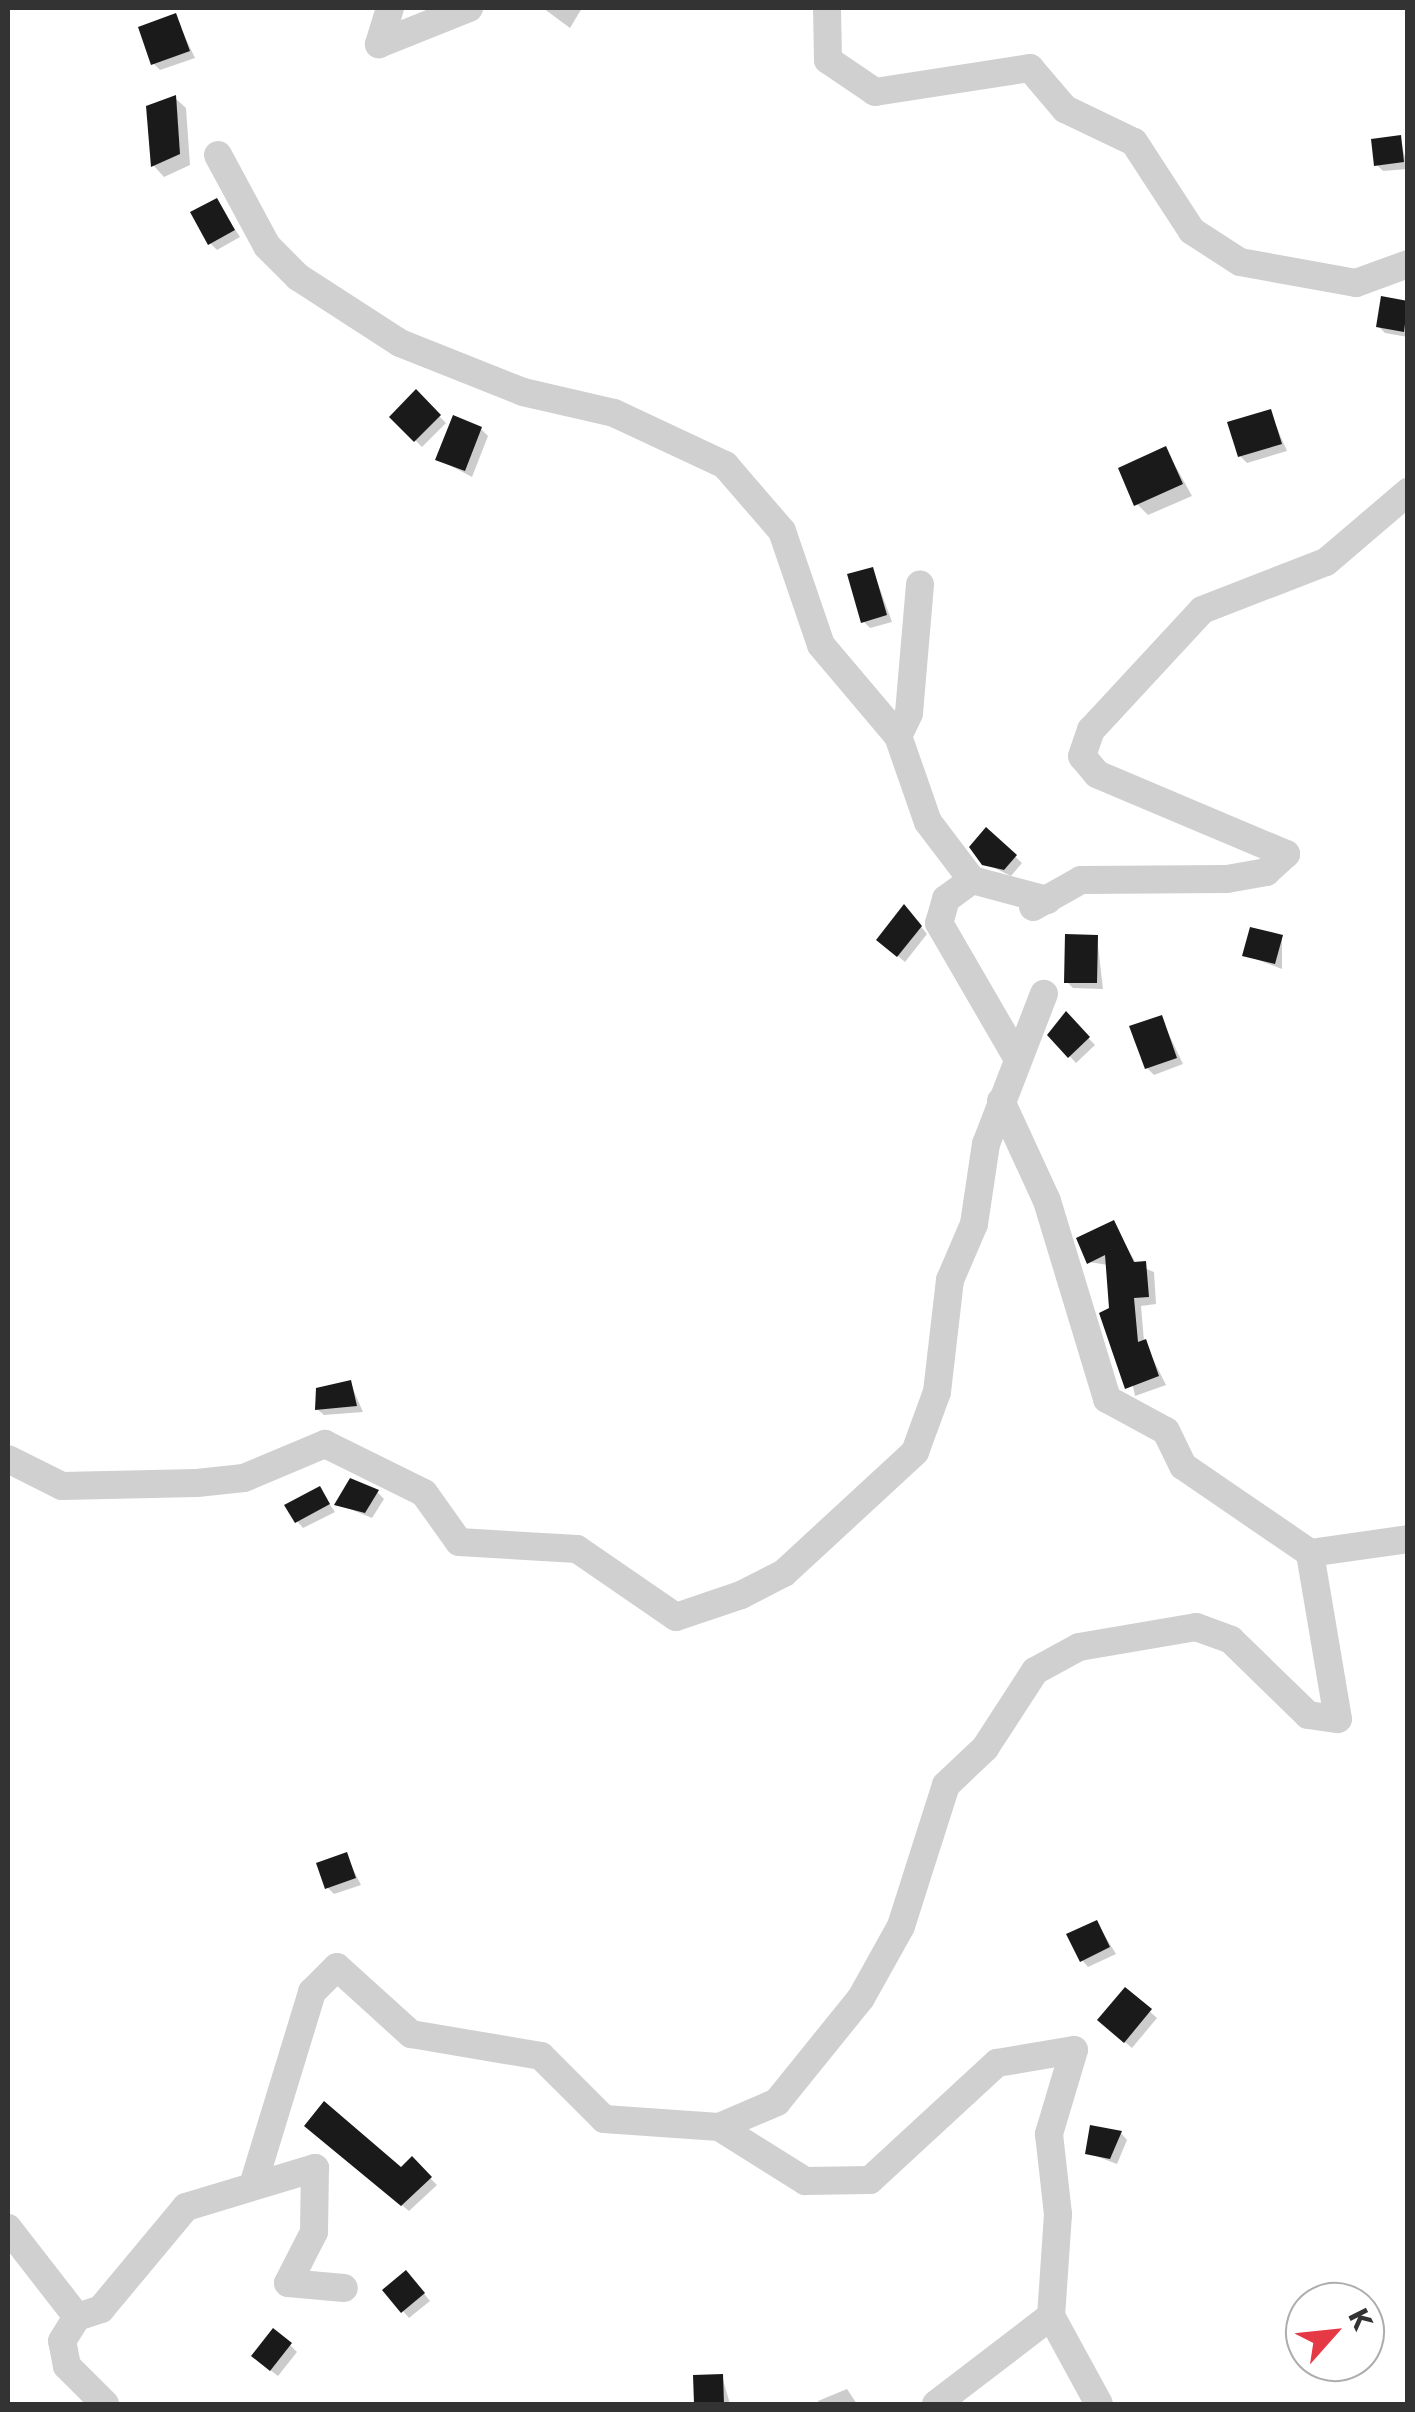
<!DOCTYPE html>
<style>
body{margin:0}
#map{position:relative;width:1415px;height:2412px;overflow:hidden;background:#fff;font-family:Jost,sans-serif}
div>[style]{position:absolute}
.shadow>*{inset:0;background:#0003}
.building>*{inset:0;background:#1a1a1a}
.minor>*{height:28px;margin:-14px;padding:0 14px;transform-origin:14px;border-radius:14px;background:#d0d0d0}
span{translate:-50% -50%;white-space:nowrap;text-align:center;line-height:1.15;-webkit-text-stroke:10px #fff;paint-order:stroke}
.frame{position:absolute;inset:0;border:10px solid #333;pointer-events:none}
.north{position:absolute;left:1285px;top:2282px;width:100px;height:100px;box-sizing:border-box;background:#fff;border:2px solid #adadad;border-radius:50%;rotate:63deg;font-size:28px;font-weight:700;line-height:40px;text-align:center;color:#333}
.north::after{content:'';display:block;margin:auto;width:35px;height:45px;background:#e63946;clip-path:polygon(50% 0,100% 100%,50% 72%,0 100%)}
</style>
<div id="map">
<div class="shadow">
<i style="clip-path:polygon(543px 8px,582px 8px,570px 28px)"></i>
<i style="clip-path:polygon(175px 16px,195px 58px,160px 70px,153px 63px)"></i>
<i style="clip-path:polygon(175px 98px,186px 108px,190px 165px,164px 177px,154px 166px,148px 108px)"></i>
<i style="clip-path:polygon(1400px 138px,1408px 169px,1383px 171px,1376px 164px)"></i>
<i style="clip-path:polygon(216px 201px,240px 237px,217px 250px,210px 243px)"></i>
<i style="clip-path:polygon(1408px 303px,1408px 337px,1385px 333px,1378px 326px)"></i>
<i style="clip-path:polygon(416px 393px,446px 423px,422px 447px,392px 417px)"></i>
<i style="clip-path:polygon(1270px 412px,1287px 451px,1247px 463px,1240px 456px)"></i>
<i style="clip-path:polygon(481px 429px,488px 436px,472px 477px,438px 459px)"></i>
<i style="clip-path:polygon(1166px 449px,1192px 496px,1148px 515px,1137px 504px)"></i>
<i style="clip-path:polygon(873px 570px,892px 622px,870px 628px,863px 621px)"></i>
<i style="clip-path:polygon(986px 830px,1022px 863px,1011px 876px,984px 863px)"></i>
<i style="clip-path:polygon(911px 914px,927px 934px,905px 962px,886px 946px)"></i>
<i style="clip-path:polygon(1097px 937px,1103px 989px,1073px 988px,1067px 982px)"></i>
<i style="clip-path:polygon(1282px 938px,1282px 969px,1245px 955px)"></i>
<i style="clip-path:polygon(1066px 1015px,1095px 1045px,1076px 1063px,1050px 1035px)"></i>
<i style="clip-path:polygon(1161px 1018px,1183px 1064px,1154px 1075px,1147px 1068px)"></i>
<i style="clip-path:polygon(1113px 1223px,1137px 1265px,1154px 1272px,1156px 1304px,1141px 1306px,1144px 1341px,1166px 1385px,1135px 1396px,1108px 1265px,1089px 1262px)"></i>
<i style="clip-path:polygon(350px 1382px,363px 1412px,324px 1415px,317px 1409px)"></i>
<i style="clip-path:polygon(319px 1489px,335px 1512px,303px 1528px,297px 1521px)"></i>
<i style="clip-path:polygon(377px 1492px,384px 1499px,372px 1518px,338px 1504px)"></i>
<i style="clip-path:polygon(346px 1855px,361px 1885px,334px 1894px,327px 1887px)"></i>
<i style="clip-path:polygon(1097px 1923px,1116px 1954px,1088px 1967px,1082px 1960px)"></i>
<i style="clip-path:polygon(1126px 1990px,1157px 2018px,1132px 2048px,1107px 2027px)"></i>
<i style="clip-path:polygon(314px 2133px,401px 2170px,412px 2160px,437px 2185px,409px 2211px)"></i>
<i style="clip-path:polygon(1121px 2133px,1127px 2140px,1117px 2164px,1088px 2153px)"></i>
<i style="clip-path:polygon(413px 2280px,430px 2301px,409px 2318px,403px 2311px)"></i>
<i style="clip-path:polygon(290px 2345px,297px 2352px,278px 2376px,261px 2363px)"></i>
<i style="clip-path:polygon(722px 2376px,730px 2404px,696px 2404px,695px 2377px)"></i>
<i style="clip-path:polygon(847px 2389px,857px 2404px,819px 2404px,818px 2401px)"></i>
</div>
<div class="building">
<i style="clip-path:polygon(176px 13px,190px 51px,151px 65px,138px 27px)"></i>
<i style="clip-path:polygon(176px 95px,180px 154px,151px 167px,146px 106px)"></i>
<i style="clip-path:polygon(1401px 135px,1404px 162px,1374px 166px,1371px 139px)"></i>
<i style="clip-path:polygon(217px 198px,235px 230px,208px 245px,190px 212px)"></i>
<i style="clip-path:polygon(1381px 296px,1408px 301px,1404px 332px,1376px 327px)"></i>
<i style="clip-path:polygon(416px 389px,441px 415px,414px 442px,389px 417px)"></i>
<i style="clip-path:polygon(1271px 409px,1282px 444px,1238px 457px,1227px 422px)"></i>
<i style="clip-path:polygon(453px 415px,482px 427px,465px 471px,435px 460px)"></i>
<i style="clip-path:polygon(1166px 446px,1183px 484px,1134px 506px,1118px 468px)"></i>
<i style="clip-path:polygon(873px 567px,887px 615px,861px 623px,847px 574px)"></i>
<i style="clip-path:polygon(986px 827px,1017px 855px,1004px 870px,982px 865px,969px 847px)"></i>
<i style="clip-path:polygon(904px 904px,922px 926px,897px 957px,876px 940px)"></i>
<i style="clip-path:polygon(1250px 927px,1283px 935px,1275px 964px,1242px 956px)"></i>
<i style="clip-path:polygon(1065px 934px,1098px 935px,1097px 983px,1064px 983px)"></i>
<i style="clip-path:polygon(1066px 1011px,1090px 1037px,1068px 1058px,1047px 1035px)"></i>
<i style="clip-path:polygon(1162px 1015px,1177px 1058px,1145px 1069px,1129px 1026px)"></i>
<i style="clip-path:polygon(1114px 1220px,1134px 1262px,1146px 1261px,1149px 1297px,1134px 1298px,1138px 1342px,1146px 1339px,1159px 1376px,1125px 1389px,1099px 1313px,1109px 1308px,1105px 1255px,1087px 1264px,1076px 1238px)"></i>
<i style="clip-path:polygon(351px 1380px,357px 1406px,315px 1410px,316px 1388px)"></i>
<i style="clip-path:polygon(350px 1478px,379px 1490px,365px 1513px,334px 1505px)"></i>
<i style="clip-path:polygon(320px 1486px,330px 1504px,295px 1523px,284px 1505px)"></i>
<i style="clip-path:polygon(347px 1852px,356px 1878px,325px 1889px,316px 1863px)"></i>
<i style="clip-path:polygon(1097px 1920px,1110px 1947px,1080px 1962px,1066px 1934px)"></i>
<i style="clip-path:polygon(1125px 1987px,1152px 2009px,1124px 2043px,1097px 2020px)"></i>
<i style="clip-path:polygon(324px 2101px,401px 2167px,412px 2156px,432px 2177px,401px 2206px,304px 2126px)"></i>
<i style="clip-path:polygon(1090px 2125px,1122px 2131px,1110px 2159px,1085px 2154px)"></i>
<i style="clip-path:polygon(406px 2270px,425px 2293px,401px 2313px,382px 2290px)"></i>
<i style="clip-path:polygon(273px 2328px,292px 2343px,270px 2371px,251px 2356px)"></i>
<i style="clip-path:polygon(723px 2374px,724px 2404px,694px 2404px,693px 2375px)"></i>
</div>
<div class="minor">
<i style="left:390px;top:8px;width:38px;rotate:107deg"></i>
<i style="left:379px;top:44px;width:97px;rotate:-21.8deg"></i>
<i style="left:827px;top:8px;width:52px;rotate:88.9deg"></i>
<i style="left:828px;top:60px;width:57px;rotate:34.2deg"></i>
<i style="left:875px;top:92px;width:157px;rotate:-8.8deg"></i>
<i style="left:1030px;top:68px;width:54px;rotate:49.5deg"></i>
<i style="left:1065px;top:109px;width:76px;rotate:25.6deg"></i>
<i style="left:1134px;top:142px;width:106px;rotate:56.9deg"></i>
<i style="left:1192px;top:231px;width:57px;rotate:32.9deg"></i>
<i style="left:1240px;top:262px;width:118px;rotate:10.3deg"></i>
<i style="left:1356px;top:283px;width:55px;rotate:-20.1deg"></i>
<i style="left:218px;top:155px;width:103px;rotate:61.7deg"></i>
<i style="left:267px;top:246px;width:44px;rotate:45deg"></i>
<i style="left:298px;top:277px;width:121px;rotate:32.9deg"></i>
<i style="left:400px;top:343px;width:132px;rotate:21.7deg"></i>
<i style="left:523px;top:392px;width:93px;rotate:13deg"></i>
<i style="left:614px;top:413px;width:123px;rotate:25.1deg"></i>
<i style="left:725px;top:465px;width:87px;rotate:49.2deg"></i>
<i style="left:782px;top:531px;width:120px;rotate:71.1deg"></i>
<i style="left:821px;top:645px;width:119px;rotate:49.8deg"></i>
<i style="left:898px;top:736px;width:91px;rotate:70.8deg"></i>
<i style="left:928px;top:822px;width:73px;rotate:52.8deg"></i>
<i style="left:972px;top:880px;width:78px;rotate:14.9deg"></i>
<i style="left:898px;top:736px;width:25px;rotate:-64deg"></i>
<i style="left:909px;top:713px;width:129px;rotate:-85.1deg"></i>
<i style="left:972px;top:880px;width:32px;rotate:144deg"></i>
<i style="left:946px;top:899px;width:25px;rotate:106deg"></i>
<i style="left:939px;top:923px;width:154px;rotate:59.9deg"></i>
<i style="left:1033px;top:907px;width:55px;rotate:-29.4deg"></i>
<i style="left:1081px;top:880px;width:146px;rotate:-0.4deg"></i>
<i style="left:1227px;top:879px;width:40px;rotate:-10deg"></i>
<i style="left:1266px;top:872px;width:27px;rotate:-42deg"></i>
<i style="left:1286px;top:854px;width:205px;rotate:-157.1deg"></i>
<i style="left:1097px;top:774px;width:23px;rotate:-130deg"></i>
<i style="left:1082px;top:756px;width:28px;rotate:-71deg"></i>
<i style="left:1091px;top:730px;width:163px;rotate:-47.2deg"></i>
<i style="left:1202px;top:610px;width:133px;rotate:-21.2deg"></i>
<i style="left:1326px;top:562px;width:108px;rotate:-40.5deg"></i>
<i style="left:1001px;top:1101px;width:110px;rotate:65.3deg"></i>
<i style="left:1047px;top:1201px;width:207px;rotate:73.1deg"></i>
<i style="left:1107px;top:1399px;width:67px;rotate:28.5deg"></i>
<i style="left:1166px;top:1431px;width:39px;rotate:64deg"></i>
<i style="left:1183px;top:1466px;width:154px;rotate:34.4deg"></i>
<i style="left:1310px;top:1553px;width:99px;rotate:-8.1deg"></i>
<i style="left:8px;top:1459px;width:60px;rotate:26.6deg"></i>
<i style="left:62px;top:1486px;width:135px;rotate:-1.3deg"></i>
<i style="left:197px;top:1483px;width:47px;rotate:-6.1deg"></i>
<i style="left:244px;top:1478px;width:88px;rotate:-22.8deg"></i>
<i style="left:325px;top:1444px;width:110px;rotate:26.3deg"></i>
<i style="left:424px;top:1493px;width:60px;rotate:54.5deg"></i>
<i style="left:459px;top:1542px;width:118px;rotate:3.4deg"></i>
<i style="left:577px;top:1549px;width:120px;rotate:34.5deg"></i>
<i style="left:676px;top:1617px;width:69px;rotate:-18.7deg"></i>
<i style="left:741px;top:1595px;width:48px;rotate:-27.1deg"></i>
<i style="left:784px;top:1573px;width:178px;rotate:-42.7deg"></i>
<i style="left:915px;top:1452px;width:64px;rotate:-69.9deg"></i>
<i style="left:937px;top:1392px;width:113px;rotate:-83.4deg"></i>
<i style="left:950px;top:1280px;width:61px;rotate:-66.8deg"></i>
<i style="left:974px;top:1224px;width:81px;rotate:-81.5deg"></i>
<i style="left:986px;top:1144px;width:161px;rotate:-68.9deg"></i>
<i style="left:719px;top:2127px;width:102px;rotate:32.1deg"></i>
<i style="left:805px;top:2181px;width:65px;rotate:-0.9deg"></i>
<i style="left:870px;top:2180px;width:173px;rotate:-42.7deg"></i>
<i style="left:997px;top:2063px;width:78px;rotate:-9.6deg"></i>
<i style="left:1074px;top:2050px;width:88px;rotate:106.6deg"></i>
<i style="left:1049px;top:2134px;width:81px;rotate:83.6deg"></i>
<i style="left:1058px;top:2214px;width:102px;rotate:93.9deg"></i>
<i style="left:1051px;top:2316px;width:100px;rotate:61.4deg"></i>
<i style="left:254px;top:2182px;width:199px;rotate:-73deg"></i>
<i style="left:312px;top:1992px;width:35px;rotate:-45deg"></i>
<i style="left:337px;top:1967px;width:100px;rotate:42.2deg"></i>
<i style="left:411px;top:2034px;width:132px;rotate:9.6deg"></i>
<i style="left:541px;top:2056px;width:89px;rotate:45deg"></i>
<i style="left:604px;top:2119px;width:115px;rotate:4deg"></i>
<i style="left:719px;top:2127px;width:63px;rotate:-23.3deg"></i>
<i style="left:777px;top:2102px;width:134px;rotate:-51.1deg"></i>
<i style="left:861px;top:1998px;width:82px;rotate:-60.9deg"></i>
<i style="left:901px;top:1926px;width:148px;rotate:-72.3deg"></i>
<i style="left:946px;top:1785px;width:54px;rotate:-43.5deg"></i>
<i style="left:985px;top:1748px;width:92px;rotate:-57deg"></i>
<i style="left:1035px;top:1671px;width:50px;rotate:-28.6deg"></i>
<i style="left:1079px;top:1647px;width:119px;rotate:-9.7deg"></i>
<i style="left:1196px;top:1627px;width:37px;rotate:20deg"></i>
<i style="left:1231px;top:1640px;width:107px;rotate:44.2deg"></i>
<i style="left:1308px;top:1715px;width:30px;rotate:8deg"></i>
<i style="left:1338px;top:1719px;width:168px;rotate:-99.6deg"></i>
<i style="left:8px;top:2228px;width:113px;rotate:52.2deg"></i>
<i style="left:105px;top:2404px;width:54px;rotate:-135deg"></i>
<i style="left:67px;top:2366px;width:25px;rotate:-101deg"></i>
<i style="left:62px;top:2341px;width:28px;rotate:-58deg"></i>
<i style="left:77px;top:2317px;width:25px;rotate:-18deg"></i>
<i style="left:101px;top:2309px;width:133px;rotate:-50.2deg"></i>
<i style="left:186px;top:2207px;width:135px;rotate:-16.8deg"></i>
<i style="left:315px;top:2168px;width:64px;rotate:90.9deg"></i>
<i style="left:314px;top:2232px;width:57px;rotate:117deg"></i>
<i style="left:288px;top:2283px;width:56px;rotate:5.1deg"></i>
<i style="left:936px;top:2404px;width:145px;rotate:-37.4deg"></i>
</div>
<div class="frame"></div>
<div class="north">K</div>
</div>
